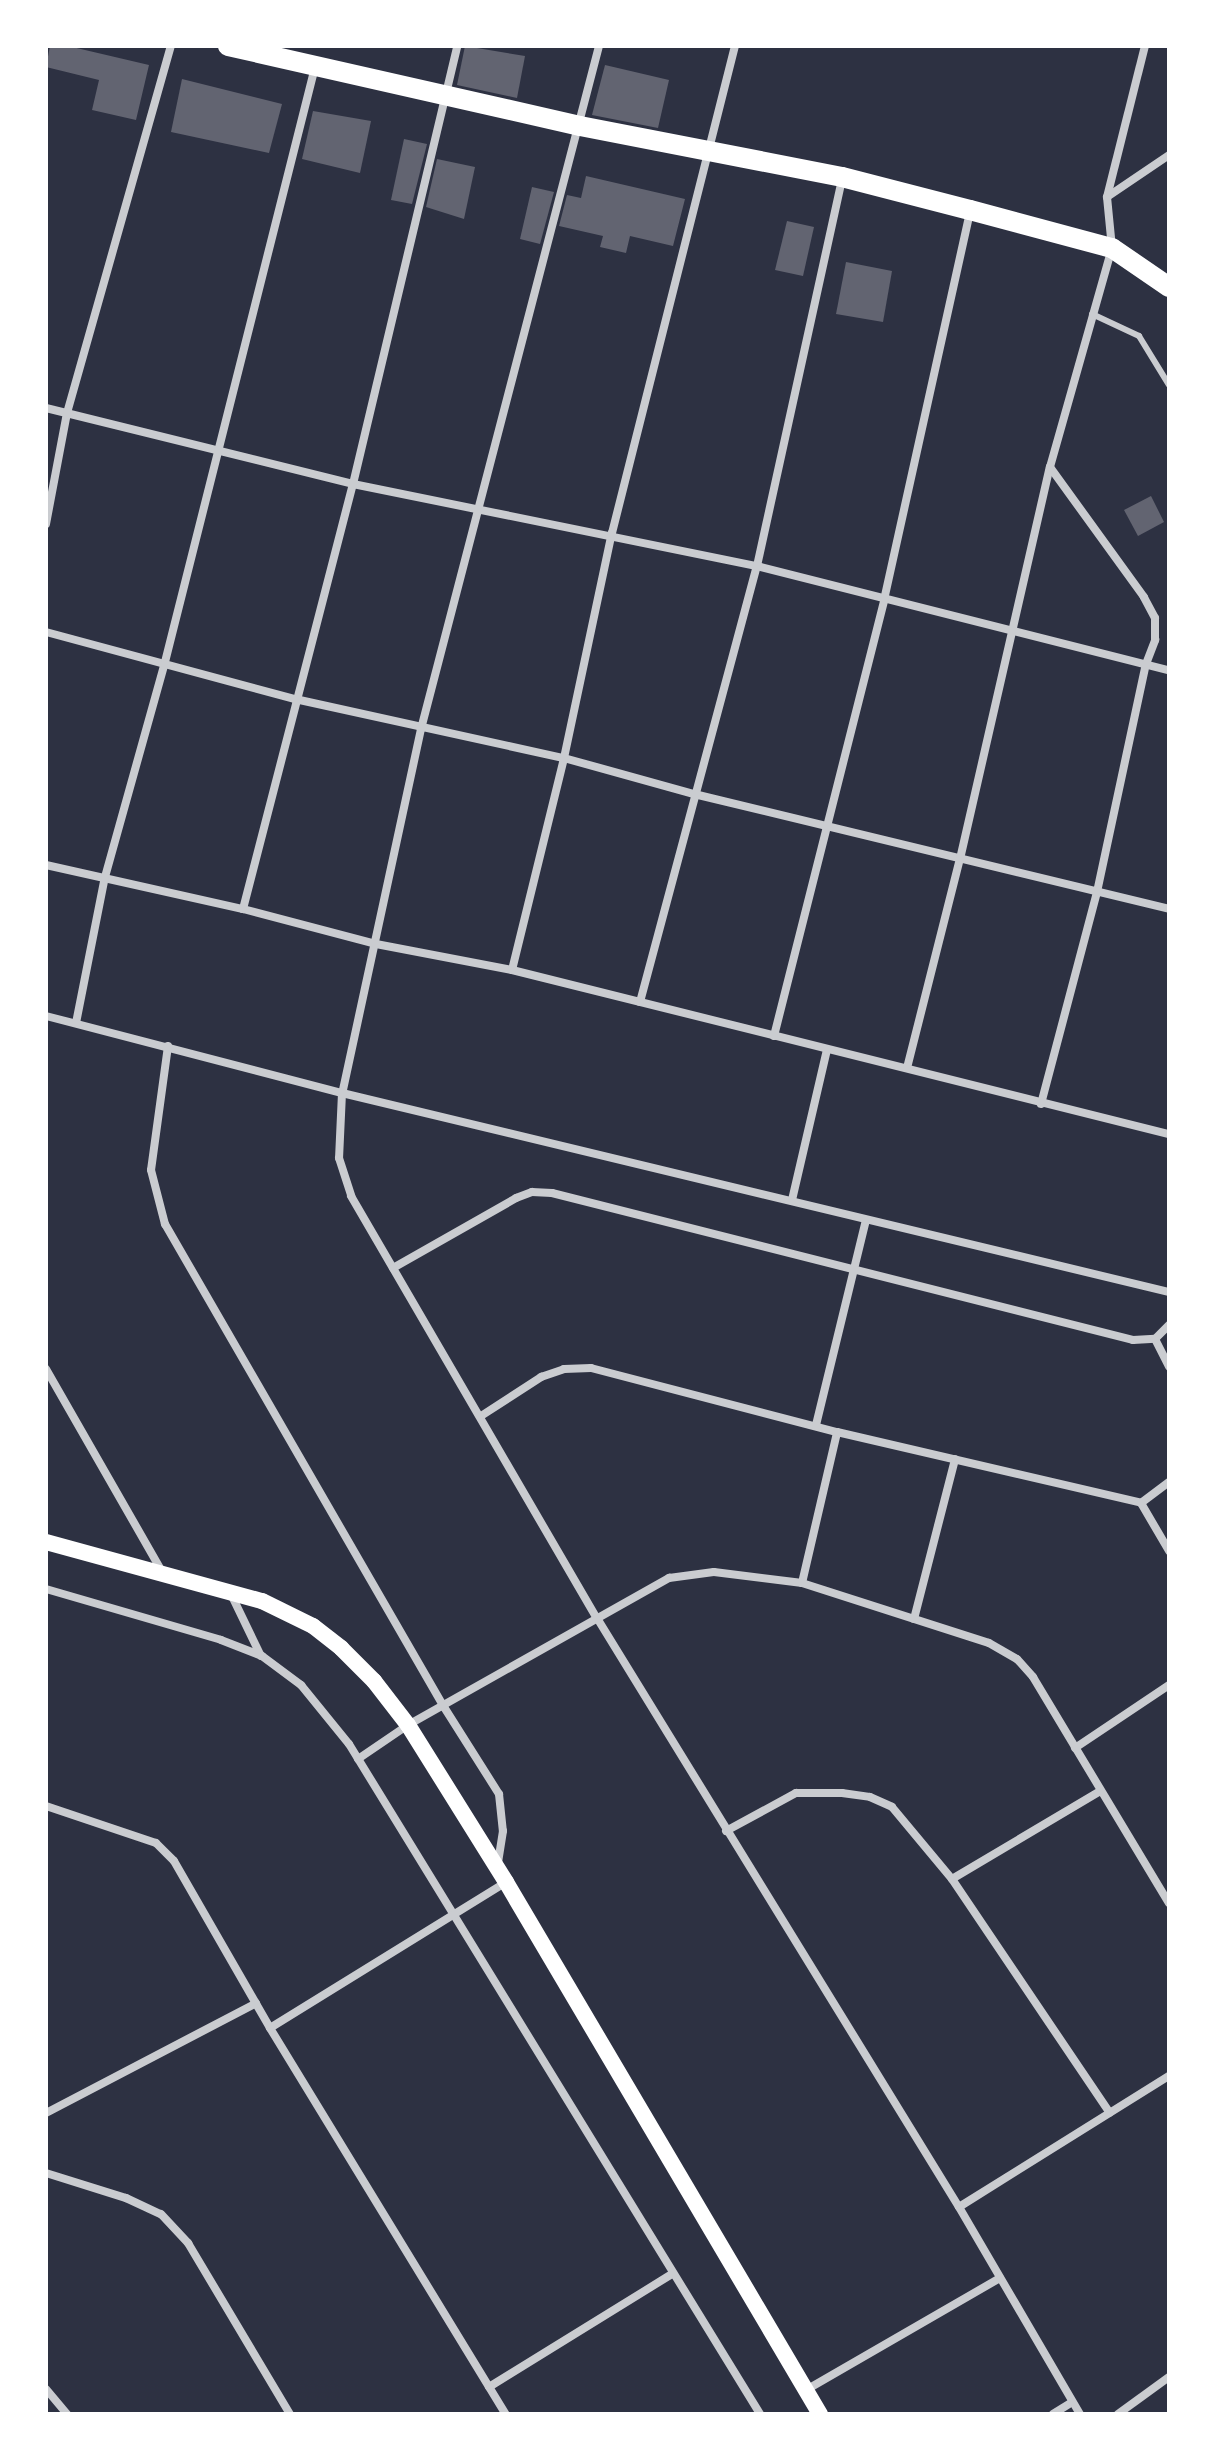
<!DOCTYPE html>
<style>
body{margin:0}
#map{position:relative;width:1215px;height:2460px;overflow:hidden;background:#2d3142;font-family:Quicksand,sans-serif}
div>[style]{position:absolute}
.building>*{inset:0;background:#626471}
.service>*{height:6px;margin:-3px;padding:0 3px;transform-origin:3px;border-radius:3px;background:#caccd0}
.minor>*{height:8px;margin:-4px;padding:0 4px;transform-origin:4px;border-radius:4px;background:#caccd0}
.secondary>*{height:16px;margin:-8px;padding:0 8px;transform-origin:8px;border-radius:8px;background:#fff}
.primary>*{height:20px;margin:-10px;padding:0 10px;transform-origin:10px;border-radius:10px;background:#fff}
span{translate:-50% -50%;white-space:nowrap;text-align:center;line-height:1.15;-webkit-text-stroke:6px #fff;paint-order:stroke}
.frame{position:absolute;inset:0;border:48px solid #fff;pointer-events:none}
</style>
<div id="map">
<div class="building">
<i style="clip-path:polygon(50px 46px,68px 46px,149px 65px,136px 120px,92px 110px,99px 80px,46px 67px)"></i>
<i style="clip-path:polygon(465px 46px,525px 56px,517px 98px,457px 85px)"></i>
<i style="clip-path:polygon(605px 65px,669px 80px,658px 128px,592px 115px)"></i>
<i style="clip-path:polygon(182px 79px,282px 104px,269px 153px,171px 132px)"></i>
<i style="clip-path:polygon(313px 111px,371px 121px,360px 173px,302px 159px)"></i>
<i style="clip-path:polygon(404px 139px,427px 144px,412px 204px,391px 200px)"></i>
<i style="clip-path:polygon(437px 159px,475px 167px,464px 219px,426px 207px)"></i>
<i style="clip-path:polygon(586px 176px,685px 199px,673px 246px,630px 236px,626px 253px,600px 247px,603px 236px,559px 226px,567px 195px,581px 198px)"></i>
<i style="clip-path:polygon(532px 187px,554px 192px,540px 244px,520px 239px)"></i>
<i style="clip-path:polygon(787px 221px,814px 227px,803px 276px,775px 270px)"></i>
<i style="clip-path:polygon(846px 262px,892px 271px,883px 322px,836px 314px)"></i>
<i style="clip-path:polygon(1151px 496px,1164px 522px,1138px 536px,1124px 510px)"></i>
</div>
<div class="service">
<i style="left:1092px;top:314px;width:52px;rotate:25.1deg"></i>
<i style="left:1139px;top:336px;width:57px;rotate:58.5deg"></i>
</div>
<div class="minor">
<i style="left:599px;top:46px;width:706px;rotate:104.61deg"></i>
<i style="left:421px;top:729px;width:372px;rotate:102.2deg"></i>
<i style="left:342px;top:1093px;width:65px;rotate:92.6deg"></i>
<i style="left:339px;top:1158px;width:40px;rotate:72deg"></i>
<i style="left:351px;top:1196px;width:488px;rotate:59.8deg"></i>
<i style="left:597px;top:1618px;width:691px;rotate:58.43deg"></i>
<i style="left:959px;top:2207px;width:240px;rotate:59.7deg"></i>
<i style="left:1107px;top:197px;width:75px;rotate:-34.1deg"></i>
<i style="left:46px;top:408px;width:316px;rotate:13.9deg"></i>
<i style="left:353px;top:484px;width:412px;rotate:11.5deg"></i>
<i style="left:757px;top:566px;width:425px;rotate:14.2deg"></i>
<i style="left:46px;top:524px;width:113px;rotate:-79.3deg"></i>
<i style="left:67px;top:413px;width:381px;rotate:-74.2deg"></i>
<i style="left:46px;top:632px;width:258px;rotate:15.1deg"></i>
<i style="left:295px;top:699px;width:275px;rotate:12.4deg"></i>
<i style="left:564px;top:758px;width:135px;rotate:15.5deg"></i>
<i style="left:694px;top:794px;width:489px;rotate:13.6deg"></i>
<i style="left:46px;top:865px;width:202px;rotate:12.6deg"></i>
<i style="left:243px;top:909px;width:138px;rotate:14.7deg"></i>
<i style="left:376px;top:944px;width:138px;rotate:10.8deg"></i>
<i style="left:512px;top:970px;width:677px;rotate:14.02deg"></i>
<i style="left:243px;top:909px;width:439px;rotate:-75.5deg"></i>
<i style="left:353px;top:484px;width:450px;rotate:-76.6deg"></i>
<i style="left:512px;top:970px;width:218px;rotate:-76.2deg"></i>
<i style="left:564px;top:758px;width:230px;rotate:-78deg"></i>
<i style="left:612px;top:533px;width:502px;rotate:-75.83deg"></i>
<i style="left:640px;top:1002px;width:451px;rotate:-75deg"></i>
<i style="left:757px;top:566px;width:397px;rotate:-77.6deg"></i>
<i style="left:46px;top:1016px;width:306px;rotate:14.6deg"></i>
<i style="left:342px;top:1093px;width:851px;rotate:13.53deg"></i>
<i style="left:76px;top:1023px;width:149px;rotate:-78.8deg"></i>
<i style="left:105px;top:877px;width:219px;rotate:-74.4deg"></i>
<i style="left:164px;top:666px;width:618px;rotate:-75.85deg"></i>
<i style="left:774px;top:1036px;width:450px;rotate:-75.8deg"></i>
<i style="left:884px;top:600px;width:398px;rotate:-77.5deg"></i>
<i style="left:168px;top:1046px;width:125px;rotate:97.8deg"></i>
<i style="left:151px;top:1170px;width:56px;rotate:75.5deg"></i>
<i style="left:165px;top:1224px;width:558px;rotate:59.99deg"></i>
<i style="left:444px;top:1707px;width:103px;rotate:57.7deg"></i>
<i style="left:499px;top:1794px;width:37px;rotate:84deg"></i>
<i style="left:503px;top:1831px;width:32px;rotate:99deg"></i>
<i style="left:907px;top:1068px;width:216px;rotate:-75.8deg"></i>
<i style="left:960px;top:859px;width:402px;rotate:-77.1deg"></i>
<i style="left:1050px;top:467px;width:228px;rotate:-74.2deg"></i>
<i style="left:1112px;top:248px;width:51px;rotate:-95.6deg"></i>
<i style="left:1107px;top:197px;width:156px;rotate:-75.9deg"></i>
<i style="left:1041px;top:1104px;width:219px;rotate:-75.2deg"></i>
<i style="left:1097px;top:892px;width:233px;rotate:-77.9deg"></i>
<i style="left:1146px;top:664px;width:26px;rotate:-69deg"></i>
<i style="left:1155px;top:640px;width:22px;rotate:-90deg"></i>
<i style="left:1155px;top:618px;width:24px;rotate:-118deg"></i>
<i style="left:1144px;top:597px;width:160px;rotate:-125.9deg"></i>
<i style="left:792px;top:1200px;width:154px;rotate:-76.9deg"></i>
<i style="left:393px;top:1268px;width:142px;rotate:-29.6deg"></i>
<i style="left:516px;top:1198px;width:17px;rotate:-21deg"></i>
<i style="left:532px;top:1192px;width:20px;rotate:3deg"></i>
<i style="left:552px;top:1193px;width:599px;rotate:14.2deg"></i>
<i style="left:1133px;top:1340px;width:22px;rotate:-3deg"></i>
<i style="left:1155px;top:1339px;width:31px;rotate:63deg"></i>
<i style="left:1155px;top:1339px;width:20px;rotate:-45deg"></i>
<i style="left:46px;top:1369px;width:235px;rotate:60.2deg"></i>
<i style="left:481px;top:1416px;width:72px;rotate:-33deg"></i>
<i style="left:541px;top:1377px;width:24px;rotate:-19deg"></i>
<i style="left:564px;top:1369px;width:27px;rotate:-2deg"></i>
<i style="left:591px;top:1368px;width:254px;rotate:14.6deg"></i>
<i style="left:837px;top:1432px;width:312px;rotate:13.1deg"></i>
<i style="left:1141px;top:1503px;width:56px;rotate:59.7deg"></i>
<i style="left:816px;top:1425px;width:211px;rotate:-76.3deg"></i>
<i style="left:1141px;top:1503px;width:35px;rotate:-37deg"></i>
<i style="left:802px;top:1583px;width:155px;rotate:-76.9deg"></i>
<i style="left:46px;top:1589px;width:182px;rotate:16.2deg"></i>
<i style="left:221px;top:1640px;width:44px;rotate:21.3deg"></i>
<i style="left:262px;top:1656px;width:49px;rotate:36.6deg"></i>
<i style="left:301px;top:1685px;width:76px;rotate:50.9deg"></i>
<i style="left:349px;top:1744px;width:786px;rotate:58.47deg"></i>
<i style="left:230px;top:1592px;width:71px;rotate:64.2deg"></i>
<i style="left:914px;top:1619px;width:165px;rotate:-75.6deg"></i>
<i style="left:1075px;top:1748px;width:113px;rotate:-33.8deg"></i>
<i style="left:358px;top:1759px;width:60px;rotate:-34.2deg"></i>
<i style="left:408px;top:1725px;width:300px;rotate:-29.4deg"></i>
<i style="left:669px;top:1578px;width:45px;rotate:-7.6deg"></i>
<i style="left:714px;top:1572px;width:89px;rotate:7.1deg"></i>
<i style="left:802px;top:1583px;width:196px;rotate:17.8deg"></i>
<i style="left:989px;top:1643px;width:32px;rotate:30deg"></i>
<i style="left:1017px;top:1659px;width:24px;rotate:48deg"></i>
<i style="left:1033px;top:1677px;width:264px;rotate:59deg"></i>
<i style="left:46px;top:1806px;width:116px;rotate:18.6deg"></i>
<i style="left:156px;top:1843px;width:25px;rotate:45deg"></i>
<i style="left:174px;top:1861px;width:193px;rotate:60.1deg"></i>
<i style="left:270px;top:2028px;width:452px;rotate:58.6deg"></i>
<i style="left:726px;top:1831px;width:80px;rotate:-28.5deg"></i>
<i style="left:796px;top:1793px;width:46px"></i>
<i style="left:842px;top:1793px;width:28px;rotate:8deg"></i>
<i style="left:870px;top:1797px;width:24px;rotate:24deg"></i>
<i style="left:892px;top:1807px;width:94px;rotate:50.2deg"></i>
<i style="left:952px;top:1879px;width:282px;rotate:56deg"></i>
<i style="left:952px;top:1879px;width:172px;rotate:-30.7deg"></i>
<i style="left:270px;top:2028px;width:278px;rotate:-31.7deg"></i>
<i style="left:46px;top:2113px;width:237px;rotate:-27.6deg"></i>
<i style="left:46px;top:2173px;width:84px;rotate:17.4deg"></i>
<i style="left:126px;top:2198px;width:38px;rotate:25deg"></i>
<i style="left:161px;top:2214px;width:40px;rotate:47deg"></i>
<i style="left:188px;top:2243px;width:199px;rotate:59.2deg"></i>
<i style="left:959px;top:2207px;width:248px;rotate:-32deg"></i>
<i style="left:489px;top:2387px;width:215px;rotate:-31.7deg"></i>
<i style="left:46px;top:2389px;width:33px;rotate:50deg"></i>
<i style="left:806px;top:2390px;width:224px;rotate:-30deg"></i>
<i style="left:1053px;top:2414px;width:22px;rotate:-32deg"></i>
<i style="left:1118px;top:2414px;width:63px;rotate:-36deg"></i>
</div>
<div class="secondary">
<i style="left:46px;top:1542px;width:224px;rotate:15.3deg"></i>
<i style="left:262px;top:1601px;width:57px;rotate:26.1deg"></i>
<i style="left:313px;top:1626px;width:36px;rotate:38deg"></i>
<i style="left:341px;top:1648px;width:47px;rotate:45deg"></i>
<i style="left:374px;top:1681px;width:56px;rotate:52.3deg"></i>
<i style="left:408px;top:1725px;width:185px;rotate:58deg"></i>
<i style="left:506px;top:1882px;width:618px;rotate:59.45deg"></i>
</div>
<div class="primary">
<i style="left:228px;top:46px;width:361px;rotate:12.8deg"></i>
<i style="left:580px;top:126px;width:267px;rotate:11deg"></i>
<i style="left:842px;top:177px;width:132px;rotate:14.5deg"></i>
<i style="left:970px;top:210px;width:147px;rotate:15deg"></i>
<i style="left:1112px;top:248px;width:69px;rotate:34.4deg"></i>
</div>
<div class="frame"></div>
</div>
